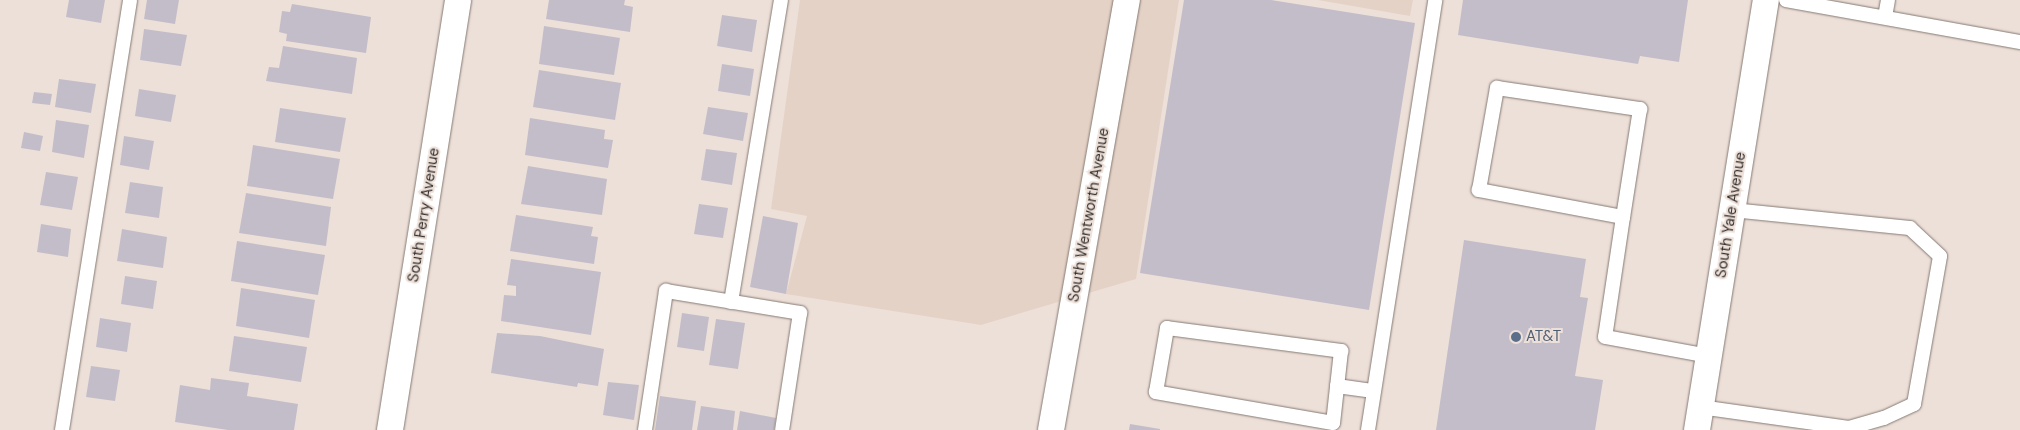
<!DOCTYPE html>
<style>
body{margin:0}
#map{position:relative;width:2020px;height:430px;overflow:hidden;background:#ede0d9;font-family:"DM Sans",sans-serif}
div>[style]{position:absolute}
.built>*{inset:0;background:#e5d2c6}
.building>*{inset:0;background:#c2bdc8}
.roads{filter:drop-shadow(0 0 1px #857a73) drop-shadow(0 0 1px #857a73)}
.service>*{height:14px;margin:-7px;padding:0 7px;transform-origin:7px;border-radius:7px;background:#fff}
.minor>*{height:26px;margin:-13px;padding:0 13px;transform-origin:13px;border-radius:13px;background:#fff}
.dots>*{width:14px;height:14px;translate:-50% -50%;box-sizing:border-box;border:2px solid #ede0d9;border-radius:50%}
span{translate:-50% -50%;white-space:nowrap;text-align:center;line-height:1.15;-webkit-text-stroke:4px #ede0d9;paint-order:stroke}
.street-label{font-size:15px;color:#322d2b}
.service-label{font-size:15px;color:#4e5e75}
.left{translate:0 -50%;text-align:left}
</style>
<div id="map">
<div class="built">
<i style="clip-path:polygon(800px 0,1179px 0,1136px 279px,981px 325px,786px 294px,807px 216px,771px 209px)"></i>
<i style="clip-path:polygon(1318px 0,1413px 0,1410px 16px)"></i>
</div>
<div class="building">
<i style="clip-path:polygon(69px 0,105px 0,101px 23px,66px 17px)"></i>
<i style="clip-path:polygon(147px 0,179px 0,175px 24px,144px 19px)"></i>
<i style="clip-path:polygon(549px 0,625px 0,624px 5px,633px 7px,630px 32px,546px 19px)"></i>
<i style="clip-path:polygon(1184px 0,1271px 0,1415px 23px,1369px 310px,1140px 273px)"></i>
<i style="clip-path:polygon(1463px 0,1688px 0,1679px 62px,1640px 56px,1638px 64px,1458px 35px)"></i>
<i style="clip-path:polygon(292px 4px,371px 17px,366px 53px,286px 41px,287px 34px,279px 32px,282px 11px,290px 12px)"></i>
<i style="clip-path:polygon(722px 15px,757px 20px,752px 52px,717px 46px)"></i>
<i style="clip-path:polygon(544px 26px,620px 38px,614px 75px,539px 64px)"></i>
<i style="clip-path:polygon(144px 29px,187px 35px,181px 66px,140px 60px)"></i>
<i style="clip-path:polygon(283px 46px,357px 58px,352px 94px,266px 81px,269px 67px,279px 68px)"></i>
<i style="clip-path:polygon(722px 64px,754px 69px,750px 96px,718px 91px)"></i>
<i style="clip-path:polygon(539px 70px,621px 83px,615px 120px,533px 107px)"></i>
<i style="clip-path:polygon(59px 79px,96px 84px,91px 113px,55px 107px)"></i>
<i style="clip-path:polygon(139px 89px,176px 95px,171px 122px,135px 116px)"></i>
<i style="clip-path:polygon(34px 92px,52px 94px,50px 105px,32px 103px)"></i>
<i style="clip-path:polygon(708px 107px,748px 113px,743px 141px,703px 134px)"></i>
<i style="clip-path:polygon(280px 108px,346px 118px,340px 152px,275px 142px)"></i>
<i style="clip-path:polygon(530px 118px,605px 130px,604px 139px,613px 140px,608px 168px,525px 155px)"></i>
<i style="clip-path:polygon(56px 120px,89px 125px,84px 158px,52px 152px)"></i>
<i style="clip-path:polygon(24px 132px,43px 136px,40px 151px,21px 148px)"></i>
<i style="clip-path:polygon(124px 136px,154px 141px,149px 170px,120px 165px)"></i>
<i style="clip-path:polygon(253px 145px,340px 159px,333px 199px,247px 186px)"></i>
<i style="clip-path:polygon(706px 149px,737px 153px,732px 185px,701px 180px)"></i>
<i style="clip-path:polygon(528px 166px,607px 179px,602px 215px,521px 204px)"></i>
<i style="clip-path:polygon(46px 172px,78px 177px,72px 210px,40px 205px)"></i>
<i style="clip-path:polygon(130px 182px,163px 187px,159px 218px,125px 213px)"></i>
<i style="clip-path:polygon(246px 193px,331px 207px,326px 246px,239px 233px)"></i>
<i style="clip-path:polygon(699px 204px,728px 208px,723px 238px,694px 234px)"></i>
<i style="clip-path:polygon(516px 215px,593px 227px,591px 236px,598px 237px,594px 264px,510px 251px)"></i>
<i style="clip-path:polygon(763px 216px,798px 223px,786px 294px,750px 287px)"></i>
<i style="clip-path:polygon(41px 224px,71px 229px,68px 257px,37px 252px)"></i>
<i style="clip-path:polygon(122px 229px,167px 237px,163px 268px,117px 261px)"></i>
<i style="clip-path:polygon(1464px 240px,1586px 259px,1580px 297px,1588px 298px,1575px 376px,1603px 380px,1595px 430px,1436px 430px)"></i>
<i style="clip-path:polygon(237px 241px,325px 255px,318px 295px,231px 281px)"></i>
<i style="clip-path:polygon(511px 259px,601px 272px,591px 335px,501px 321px,504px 295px,516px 296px,516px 286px,507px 285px)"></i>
<i style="clip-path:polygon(125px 276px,157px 281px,153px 309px,121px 304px)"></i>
<i style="clip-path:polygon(241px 288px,315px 300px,309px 338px,236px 326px)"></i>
<i style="clip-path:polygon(682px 313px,709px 317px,704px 351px,677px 347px)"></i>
<i style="clip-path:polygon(100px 318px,131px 323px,127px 352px,96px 347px)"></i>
<i style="clip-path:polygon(716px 319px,745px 323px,738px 369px,709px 365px)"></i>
<i style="clip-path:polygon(497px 333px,540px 336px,604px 349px,598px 386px,578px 383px,577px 387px,491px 373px)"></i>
<i style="clip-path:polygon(234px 336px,307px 347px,301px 382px,229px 371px)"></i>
<i style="clip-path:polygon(91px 366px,120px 370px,115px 401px,86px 397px)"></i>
<i style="clip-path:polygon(211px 378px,249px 383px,247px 396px,298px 404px,294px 430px,228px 430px,175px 422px,180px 385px,210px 390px)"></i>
<i style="clip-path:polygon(608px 382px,639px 385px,634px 420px,603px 415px)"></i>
<i style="clip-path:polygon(660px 396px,696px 401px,692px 430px,655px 430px)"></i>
<i style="clip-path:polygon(701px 406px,735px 411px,733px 430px,697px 430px)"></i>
<i style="clip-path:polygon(740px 411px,776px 418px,774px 430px,737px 430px)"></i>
<i style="clip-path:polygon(1130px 424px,1160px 429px,1160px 430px,1129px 430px)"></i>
</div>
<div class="roads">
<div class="service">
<i style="left:1786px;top:0;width:238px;rotate:10.2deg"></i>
<i style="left:1885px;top:17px;width:17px;rotate:-80deg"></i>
<i style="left:1623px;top:217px;width:147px;rotate:-169.4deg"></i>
<i style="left:1479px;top:190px;width:104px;rotate:-80deg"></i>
<i style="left:1497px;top:88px;width:145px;rotate:8.4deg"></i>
<i style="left:1640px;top:109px;width:109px;rotate:98.9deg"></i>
<i style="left:1623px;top:217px;width:121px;rotate:98.5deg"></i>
<i style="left:1605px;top:337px;width:106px;rotate:10.4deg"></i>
<i style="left:731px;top:302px;width:306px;rotate:-80.6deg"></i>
<i style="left:1167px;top:328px;width:176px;rotate:7.5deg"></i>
<i style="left:1341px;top:351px;width:72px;rotate:96.3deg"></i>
<i style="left:1333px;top:423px;width:180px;rotate:-170.1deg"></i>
<i style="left:1156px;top:392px;width:65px;rotate:-80.2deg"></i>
<i style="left:1337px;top:386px;width:37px;rotate:8deg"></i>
<i style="left:1700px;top:407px;width:150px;rotate:8deg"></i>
<i style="left:1849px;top:428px;width:36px;rotate:-16deg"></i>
<i style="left:1884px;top:418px;width:33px;rotate:-25deg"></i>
<i style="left:1914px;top:404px;width:150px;rotate:-80deg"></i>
<i style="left:1940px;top:256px;width:41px;rotate:-137deg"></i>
<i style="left:1910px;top:228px;width:179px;rotate:-174.2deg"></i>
<i style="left:62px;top:430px;width:435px;rotate:-81deg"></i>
<i style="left:645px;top:430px;width:141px;rotate:-81.4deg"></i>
<i style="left:666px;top:291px;width:136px;rotate:9.3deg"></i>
<i style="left:800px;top:313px;width:118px;rotate:98.7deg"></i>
<i style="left:1368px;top:430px;width:435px;rotate:-81.1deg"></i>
</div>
<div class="minor">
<i style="left:390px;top:430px;width:435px;rotate:-81deg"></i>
<i style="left:1051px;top:430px;width:437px;rotate:-80deg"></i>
<i style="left:1697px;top:430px;width:436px;rotate:-80.9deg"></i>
</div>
</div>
<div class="dots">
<i style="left:1516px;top:337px;background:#5c6f8a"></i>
</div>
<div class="street-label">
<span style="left:424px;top:215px;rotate:-81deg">South Perry Avenue</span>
<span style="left:1089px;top:215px;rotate:-80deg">South Wentworth Avenue</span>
<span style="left:1731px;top:215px;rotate:-81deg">South Yale Avenue</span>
</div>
<div class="service-label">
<span class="left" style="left:1526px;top:337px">AT&amp;T</span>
</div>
</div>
